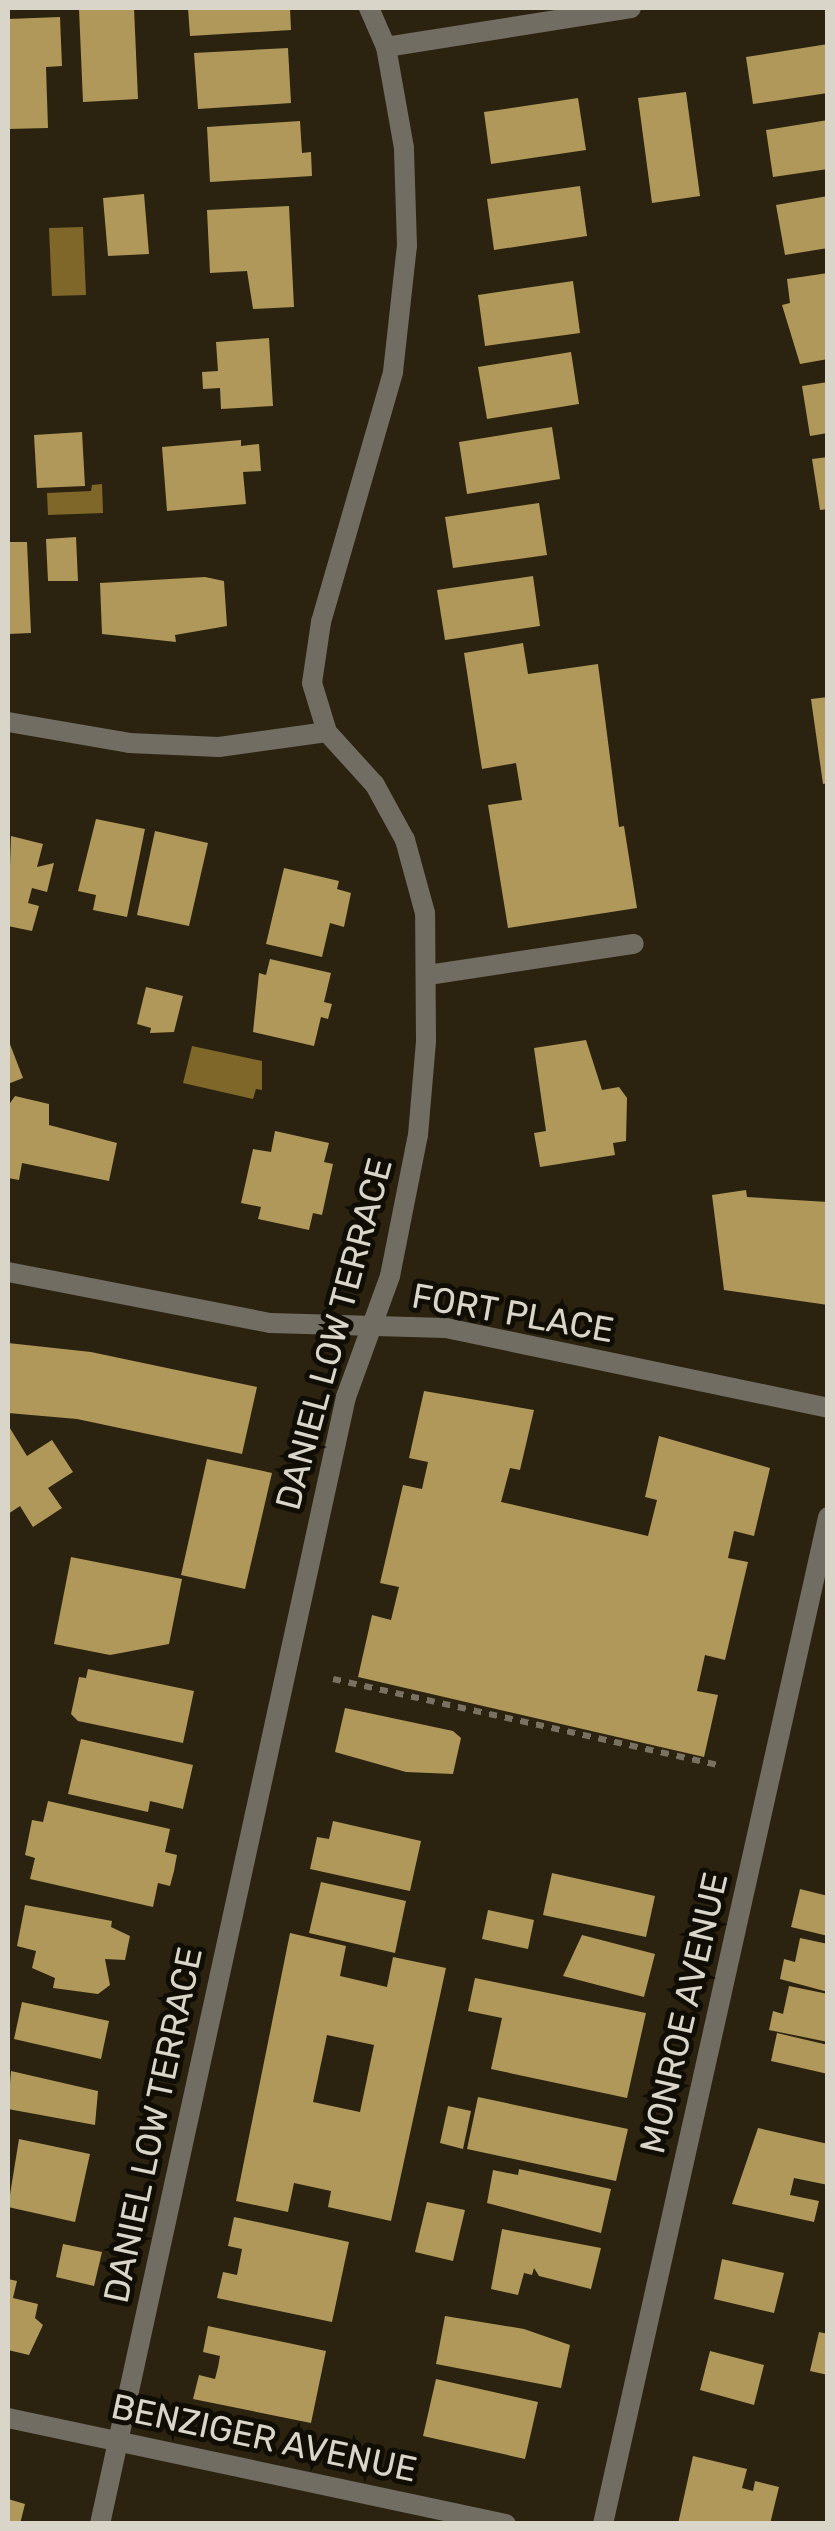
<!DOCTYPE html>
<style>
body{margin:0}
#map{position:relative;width:835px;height:2531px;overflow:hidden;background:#2b230f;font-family:Rubik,sans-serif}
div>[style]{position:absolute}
.water>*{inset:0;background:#7e6729}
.building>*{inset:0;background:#b0985a}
.path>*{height:6px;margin-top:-3px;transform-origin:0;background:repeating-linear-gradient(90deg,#797262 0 8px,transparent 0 16px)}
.lane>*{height:20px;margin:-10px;padding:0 10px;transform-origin:10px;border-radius:10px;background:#716d63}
.street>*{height:20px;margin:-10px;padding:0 10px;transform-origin:10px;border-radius:10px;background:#716d63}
span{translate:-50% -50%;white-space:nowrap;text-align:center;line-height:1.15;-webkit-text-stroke:10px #100d05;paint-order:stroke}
.street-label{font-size:35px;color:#dad5c9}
.frame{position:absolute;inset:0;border:10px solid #dad5c9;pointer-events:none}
</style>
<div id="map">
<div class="water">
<i style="clip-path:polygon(83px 227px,86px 295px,52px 296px,49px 228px)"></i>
<i style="clip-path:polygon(102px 484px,103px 513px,48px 515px,47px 493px,91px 491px,92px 485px)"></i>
<i style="clip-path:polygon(192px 1046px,262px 1061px,262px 1090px,256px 1089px,253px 1099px,183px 1083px)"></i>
</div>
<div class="building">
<i style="clip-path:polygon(134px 8px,138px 99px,83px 102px,79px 9px)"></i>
<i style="clip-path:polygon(188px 8px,290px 8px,291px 30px,190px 36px)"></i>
<i style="clip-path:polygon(60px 17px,62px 66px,46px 67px,48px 128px,8px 129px,8px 19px)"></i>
<i style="clip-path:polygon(828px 44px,828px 93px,753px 104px,746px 57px)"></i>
<i style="clip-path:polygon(288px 48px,291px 103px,198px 109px,194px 53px)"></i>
<i style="clip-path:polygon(686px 92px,700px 196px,652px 203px,638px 98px)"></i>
<i style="clip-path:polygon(578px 98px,586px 150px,491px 164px,484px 112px)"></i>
<i style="clip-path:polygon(828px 120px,828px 169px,773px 177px,766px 130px)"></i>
<i style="clip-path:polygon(300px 121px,302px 153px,311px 152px,312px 176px,210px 182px,207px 127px)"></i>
<i style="clip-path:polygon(580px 186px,587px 236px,494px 250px,487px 199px)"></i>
<i style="clip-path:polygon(144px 194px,149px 254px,108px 256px,103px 198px)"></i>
<i style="clip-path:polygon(828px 196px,828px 248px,785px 255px,776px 205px)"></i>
<i style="clip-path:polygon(289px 206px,294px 307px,253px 309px,247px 271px,210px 273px,207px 210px)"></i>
<i style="clip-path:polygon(828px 273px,828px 359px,800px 364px,782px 305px,790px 303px,787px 279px)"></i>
<i style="clip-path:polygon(573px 281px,580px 333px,485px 346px,478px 295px)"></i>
<i style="clip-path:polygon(269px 338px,273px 406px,221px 409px,220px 388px,203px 389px,202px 372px,218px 371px,216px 342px)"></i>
<i style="clip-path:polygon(571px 352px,579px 404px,487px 419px,478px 367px)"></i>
<i style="clip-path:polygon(828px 382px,828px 433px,810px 436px,802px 386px)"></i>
<i style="clip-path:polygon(552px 427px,560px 479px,467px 494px,459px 442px)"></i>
<i style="clip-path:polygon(82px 432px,85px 486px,37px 488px,34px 435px)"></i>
<i style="clip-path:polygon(241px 440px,241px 446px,259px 444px,261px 471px,243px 472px,246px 504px,167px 511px,162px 447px)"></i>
<i style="clip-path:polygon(828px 457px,828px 509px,820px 510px,812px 459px)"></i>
<i style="clip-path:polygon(539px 503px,547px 555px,453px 568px,445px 517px)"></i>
<i style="clip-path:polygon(76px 537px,78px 581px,48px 581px,46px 539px)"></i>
<i style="clip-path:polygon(8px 542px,27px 542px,31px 633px,8px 634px)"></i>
<i style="clip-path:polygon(533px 576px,540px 626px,445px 640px,437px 590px)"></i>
<i style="clip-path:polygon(205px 577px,224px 581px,227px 626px,175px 635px,176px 642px,102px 634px,100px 583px)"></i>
<i style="clip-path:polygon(523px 643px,528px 674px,598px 664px,619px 827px,624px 826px,637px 908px,508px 928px,488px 805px,522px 800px,516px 763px,482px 769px,464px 653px)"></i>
<i style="clip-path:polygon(828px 697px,828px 783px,823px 784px,811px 699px)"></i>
<i style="clip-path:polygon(96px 819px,145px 829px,127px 917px,93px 910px,96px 895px,78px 891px)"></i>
<i style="clip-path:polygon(155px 831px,208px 843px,189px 926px,137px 915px)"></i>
<i style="clip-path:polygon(11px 836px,43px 844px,37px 867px,54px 863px,47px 892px,32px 888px,28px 903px,39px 906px,32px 931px,8px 926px)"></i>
<i style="clip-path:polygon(284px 868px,339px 881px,337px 889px,351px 893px,344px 927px,330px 923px,322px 957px,266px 944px)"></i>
<i style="clip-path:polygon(270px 959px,331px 973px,324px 1002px,332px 1004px,328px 1019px,321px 1017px,314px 1046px,253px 1032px,259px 973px,266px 975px)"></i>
<i style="clip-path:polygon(146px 987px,183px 996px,174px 1032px,150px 1033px,151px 1028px,137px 1024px)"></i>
<i style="clip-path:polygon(8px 1039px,23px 1078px,8px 1084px)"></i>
<i style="clip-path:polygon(586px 1040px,602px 1090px,619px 1087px,627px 1098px,626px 1141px,613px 1143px,615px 1155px,540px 1167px,534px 1133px,546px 1131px,534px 1048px)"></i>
<i style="clip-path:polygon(15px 1096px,49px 1104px,49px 1125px,117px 1143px,109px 1181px,22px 1163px,19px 1180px,8px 1178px,8px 1106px)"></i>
<i style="clip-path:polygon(275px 1131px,329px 1143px,324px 1162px,333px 1164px,322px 1215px,313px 1213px,309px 1230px,258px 1219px,261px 1207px,241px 1203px,253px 1149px,271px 1152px)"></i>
<i style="clip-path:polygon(746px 1190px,747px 1197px,828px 1202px,828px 1305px,724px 1290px,712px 1195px)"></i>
<i style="clip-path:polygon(8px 1343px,91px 1352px,257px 1387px,242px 1454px,77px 1419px,8px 1413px)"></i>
<i style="clip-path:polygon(424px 1391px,534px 1410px,520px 1470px,510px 1468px,501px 1502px,648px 1536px,657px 1500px,645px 1497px,659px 1436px,770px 1468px,754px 1536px,734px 1531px,728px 1558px,748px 1562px,725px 1660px,705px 1655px,697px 1691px,718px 1695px,704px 1757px,358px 1677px,372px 1615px,391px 1620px,399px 1587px,380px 1583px,403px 1485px,422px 1489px,428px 1462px,409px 1458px)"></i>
<i style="clip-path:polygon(8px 1425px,27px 1456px,52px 1440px,73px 1472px,48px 1488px,62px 1508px,33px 1527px,20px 1506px,8px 1514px)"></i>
<i style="clip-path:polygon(207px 1459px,272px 1473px,245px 1589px,181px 1575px)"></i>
<i style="clip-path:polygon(71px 1557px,182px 1579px,169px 1644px,110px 1655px,54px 1644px)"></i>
<i style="clip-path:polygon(88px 1669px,194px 1691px,183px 1743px,78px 1721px,71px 1714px,79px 1677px,86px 1678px)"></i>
<i style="clip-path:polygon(345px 1708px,453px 1731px,461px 1738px,453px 1774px,406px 1772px,335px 1752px)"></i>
<i style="clip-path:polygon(81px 1739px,193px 1765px,183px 1809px,150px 1801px,148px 1812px,68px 1794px)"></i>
<i style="clip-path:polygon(48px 1801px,170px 1829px,165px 1852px,177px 1855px,174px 1871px,170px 1886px,158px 1883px,153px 1907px,30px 1879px,35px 1858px,25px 1855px,32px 1820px,43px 1822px)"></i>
<i style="clip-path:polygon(333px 1821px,421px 1841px,410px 1891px,310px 1869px,317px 1837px,329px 1839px)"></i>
<i style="clip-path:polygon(552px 1873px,655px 1896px,646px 1937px,543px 1915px)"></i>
<i style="clip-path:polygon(321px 1882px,406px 1901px,395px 1953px,309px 1933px)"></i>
<i style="clip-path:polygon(800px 1889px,828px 1896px,828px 1936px,791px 1927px)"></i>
<i style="clip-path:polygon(25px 1905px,112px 1921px,111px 1927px,130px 1936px,125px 1960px,105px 1959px,110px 1985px,98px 1994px,53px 1988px,55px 1978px,32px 1968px,36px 1951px,17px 1946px)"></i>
<i style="clip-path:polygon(488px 1910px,534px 1920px,528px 1949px,482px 1939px)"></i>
<i style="clip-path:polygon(evenodd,290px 1933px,346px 1946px,340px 1976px,387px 1987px,393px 1957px,446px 1968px,391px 2221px,328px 2207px,331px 2191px,294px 2183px,288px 2212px,236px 2201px,290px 1933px,327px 2035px,374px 2045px,360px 2112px,313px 2102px,327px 2035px)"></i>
<i style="clip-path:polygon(582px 1935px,655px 1954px,644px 1997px,563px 1976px)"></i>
<i style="clip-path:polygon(800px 1938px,828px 1944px,828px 1992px,780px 1979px,784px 1959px,795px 1962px)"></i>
<i style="clip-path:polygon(475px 1978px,646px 2013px,627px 2098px,491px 2069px,502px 2018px,468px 2011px)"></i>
<i style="clip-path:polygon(789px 1986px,828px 1994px,828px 2042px,769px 2030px,773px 2011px,783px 2014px)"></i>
<i style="clip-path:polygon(22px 2002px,109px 2021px,101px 2059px,14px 2039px)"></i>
<i style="clip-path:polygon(777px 2033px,828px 2045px,828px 2074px,771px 2061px)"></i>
<i style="clip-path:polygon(11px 2071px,98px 2091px,95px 2125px,8px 2109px)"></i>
<i style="clip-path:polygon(478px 2097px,628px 2129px,616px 2181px,467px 2149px)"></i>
<i style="clip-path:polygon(448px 2106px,471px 2111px,463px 2149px,440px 2143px)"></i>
<i style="clip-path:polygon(758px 2128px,828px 2144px,828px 2185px,794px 2178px,790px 2195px,819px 2201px,814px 2222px,732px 2204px)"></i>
<i style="clip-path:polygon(19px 2139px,90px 2154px,75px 2222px,8px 2207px)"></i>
<i style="clip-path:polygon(519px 2169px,611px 2189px,601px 2233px,487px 2203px,493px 2170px,518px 2175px)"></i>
<i style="clip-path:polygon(427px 2202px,465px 2210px,453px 2261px,415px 2252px)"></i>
<i style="clip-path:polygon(234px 2217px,349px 2242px,332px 2322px,217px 2298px,223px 2272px,237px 2275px,242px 2249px,228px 2246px)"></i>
<i style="clip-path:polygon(502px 2229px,601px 2248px,591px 2289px,539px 2276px,534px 2268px,532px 2275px,524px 2273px,518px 2295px,491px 2289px)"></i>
<i style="clip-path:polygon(63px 2244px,102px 2252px,94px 2286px,56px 2277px)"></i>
<i style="clip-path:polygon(722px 2259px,784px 2273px,774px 2313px,714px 2299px)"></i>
<i style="clip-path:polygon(8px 2279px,17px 2281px,13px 2298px,38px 2304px,35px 2318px,43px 2325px,29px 2355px,8px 2350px)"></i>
<i style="clip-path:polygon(445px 2316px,524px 2329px,570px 2345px,561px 2388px,436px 2364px)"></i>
<i style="clip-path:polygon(208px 2326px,326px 2351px,311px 2423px,193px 2399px,199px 2375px,215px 2379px,218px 2367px,220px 2356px,203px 2352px)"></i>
<i style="clip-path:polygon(819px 2332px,828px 2334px,828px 2375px,810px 2371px)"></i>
<i style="clip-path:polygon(710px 2351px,764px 2365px,754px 2405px,700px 2390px)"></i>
<i style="clip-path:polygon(436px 2379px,538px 2402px,525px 2459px,423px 2436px)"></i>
<i style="clip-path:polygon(693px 2456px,747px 2469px,742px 2488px,753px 2491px,755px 2481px,779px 2487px,770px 2524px,678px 2524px)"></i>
<i style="clip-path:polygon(8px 2499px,25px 2504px,20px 2524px,8px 2524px)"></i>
</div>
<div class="path">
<i style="left:333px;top:1679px;width:399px;rotate:12.6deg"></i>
</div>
<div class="lane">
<i style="left:428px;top:975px;width:208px;rotate:-8.6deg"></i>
</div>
<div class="street">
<i style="left:386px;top:47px;width:248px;rotate:-9deg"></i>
<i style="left:8px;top:722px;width:123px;rotate:9.8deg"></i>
<i style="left:129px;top:743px;width:90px;rotate:2.5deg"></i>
<i style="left:219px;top:747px;width:109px;rotate:-7.9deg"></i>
<i style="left:8px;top:1272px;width:267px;rotate:11deg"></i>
<i style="left:270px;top:1323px;width:176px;rotate:1.6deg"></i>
<i style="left:446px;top:1328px;width:390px;rotate:11.8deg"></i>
<i style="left:8px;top:2418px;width:509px;rotate:12.02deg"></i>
<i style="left:100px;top:2524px;width:1154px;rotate:-77.69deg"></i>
<i style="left:346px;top:1397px;width:129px;rotate:-70deg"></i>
<i style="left:390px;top:1276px;width:144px;rotate:-78.8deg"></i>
<i style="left:418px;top:1135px;width:94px;rotate:-85.1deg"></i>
<i style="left:426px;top:1041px;width:128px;rotate:-90.4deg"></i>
<i style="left:425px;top:913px;width:76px;rotate:-105.3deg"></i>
<i style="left:405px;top:840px;width:63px;rotate:-118.6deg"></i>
<i style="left:375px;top:785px;width:72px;rotate:-132.2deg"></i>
<i style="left:327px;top:732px;width:51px;rotate:-107deg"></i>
<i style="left:312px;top:683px;width:62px;rotate:-81.6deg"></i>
<i style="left:321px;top:622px;width:260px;rotate:-73.9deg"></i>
<i style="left:393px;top:372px;width:127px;rotate:-83.7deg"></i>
<i style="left:407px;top:246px;width:98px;rotate:-91.8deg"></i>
<i style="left:404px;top:148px;width:103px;rotate:-100.1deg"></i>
<i style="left:386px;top:47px;width:43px;rotate:-113.6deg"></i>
<i style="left:603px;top:2524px;width:1032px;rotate:-77.4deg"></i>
</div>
<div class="street-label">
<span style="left:513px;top:1313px;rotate:10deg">FORT PLACE</span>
<span style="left:334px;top:1334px;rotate:-75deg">DANIEL LOW TERRACE</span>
<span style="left:684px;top:2013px;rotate:-77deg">MONROE AVENUE</span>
<span style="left:153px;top:2125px;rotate:-78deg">DANIEL LOW TERRACE</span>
<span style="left:264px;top:2438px;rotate:12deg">BENZIGER AVENUE</span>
</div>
<div class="frame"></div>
</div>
